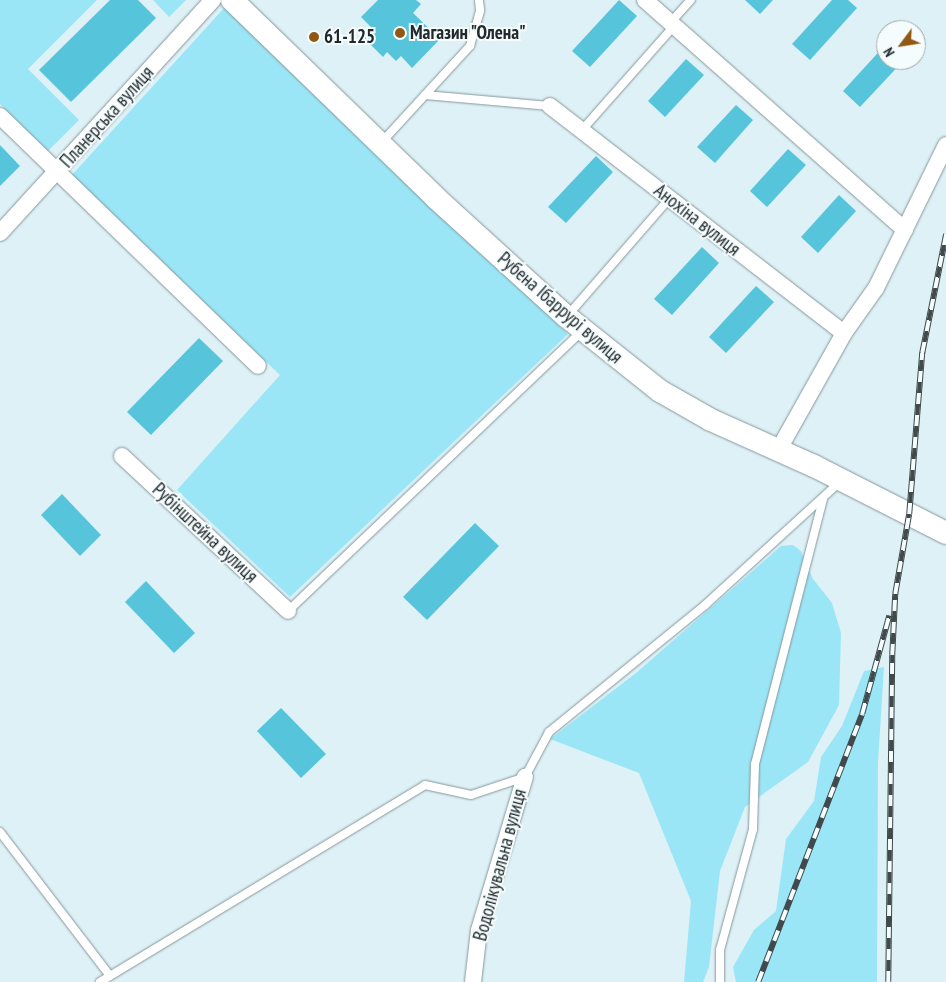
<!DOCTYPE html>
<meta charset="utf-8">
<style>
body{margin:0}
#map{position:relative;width:946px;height:982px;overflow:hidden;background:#def1f6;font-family:"PT Sans Narrow",sans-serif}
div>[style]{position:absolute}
.green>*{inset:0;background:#9ae6f7}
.building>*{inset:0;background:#56c4db}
.roads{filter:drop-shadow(0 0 1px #85979b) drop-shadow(0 0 1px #85979b)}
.lane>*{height:8px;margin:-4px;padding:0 4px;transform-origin:4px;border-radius:4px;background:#fff}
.street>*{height:16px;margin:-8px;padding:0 8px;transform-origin:8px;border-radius:8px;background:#fff}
.secondary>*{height:22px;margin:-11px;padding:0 11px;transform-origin:11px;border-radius:11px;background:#fff}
.rail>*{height:5.5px;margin-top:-2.75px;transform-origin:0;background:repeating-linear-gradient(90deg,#f5fcfe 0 11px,#40494b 0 22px);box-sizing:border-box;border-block:1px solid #40494b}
.dots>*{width:14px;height:14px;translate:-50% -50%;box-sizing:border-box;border:2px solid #f5fcfe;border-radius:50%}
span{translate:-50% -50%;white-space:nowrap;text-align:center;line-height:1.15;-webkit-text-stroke:4px #f5fcfe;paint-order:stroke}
.poi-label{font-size:19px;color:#22292b;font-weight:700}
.left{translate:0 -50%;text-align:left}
.street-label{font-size:19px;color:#22292b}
.north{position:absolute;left:876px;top:20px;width:50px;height:50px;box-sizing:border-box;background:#f5fcfe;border:1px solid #a1a8aa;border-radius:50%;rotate:239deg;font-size:14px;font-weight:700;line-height:20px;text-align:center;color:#22292b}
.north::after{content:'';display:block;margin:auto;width:18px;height:22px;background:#915714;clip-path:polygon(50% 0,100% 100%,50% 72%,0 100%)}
</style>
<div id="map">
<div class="green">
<i style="clip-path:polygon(0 0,97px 0,28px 69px,79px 120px,48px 151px,0 104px)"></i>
<i style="clip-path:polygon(153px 0,186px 0,169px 17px)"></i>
<i style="clip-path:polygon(225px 7px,568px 334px,290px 597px,177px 490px,280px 375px,71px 176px)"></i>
<i style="clip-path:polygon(793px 545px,801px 551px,813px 579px,832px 603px,841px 633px,839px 705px,808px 762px,745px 807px,720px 871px,709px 967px,703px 982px,684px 982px,691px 901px,639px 773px,550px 739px,636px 673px,781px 546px)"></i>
<i style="clip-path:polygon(884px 667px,878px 762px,877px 982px,736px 982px,733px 967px,754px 930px,776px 911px,786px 839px,814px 801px,821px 757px,842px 726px,864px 671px)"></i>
</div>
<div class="building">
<i style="clip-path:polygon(110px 0,138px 0,156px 18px,71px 102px,39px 70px)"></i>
<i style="clip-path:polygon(378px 0,416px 0,421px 4px,413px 13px,440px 39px,412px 68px,401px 56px,396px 61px,387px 52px,383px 57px,363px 37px,372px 28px,361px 17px)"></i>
<i style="clip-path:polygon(619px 0,637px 16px,590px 67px,572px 51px)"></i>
<i style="clip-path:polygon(745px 0,773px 0,760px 14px)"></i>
<i style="clip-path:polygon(832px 0,848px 0,857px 8px,810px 60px,792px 44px)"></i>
<i style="clip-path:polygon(886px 44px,886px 60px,904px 60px,860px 107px,843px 91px)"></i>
<i style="clip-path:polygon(686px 59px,704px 75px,665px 117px,648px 101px)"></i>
<i style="clip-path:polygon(736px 105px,753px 120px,715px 163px,697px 147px)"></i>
<i style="clip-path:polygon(0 145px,20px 166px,0 186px)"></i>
<i style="clip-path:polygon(788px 149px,806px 165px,767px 207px,750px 191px)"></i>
<i style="clip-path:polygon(596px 156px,613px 172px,566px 223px,548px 207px)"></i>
<i style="clip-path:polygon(839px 195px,856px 211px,818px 253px,801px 237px)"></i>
<i style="clip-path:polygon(702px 247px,719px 263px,672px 315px,654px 299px)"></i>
<i style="clip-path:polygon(756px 286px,774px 302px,726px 353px,709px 337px)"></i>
<i style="clip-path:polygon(199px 338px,223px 361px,151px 435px,127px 412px)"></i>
<i style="clip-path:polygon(62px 494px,101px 535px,80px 556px,41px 515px)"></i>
<i style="clip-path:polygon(475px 523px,499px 546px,427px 620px,403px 597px)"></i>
<i style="clip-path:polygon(146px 581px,195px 633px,174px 653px,125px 602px)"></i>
<i style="clip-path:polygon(281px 708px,326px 754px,301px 778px,257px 731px)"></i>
</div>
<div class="roads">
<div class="lane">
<i style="left:670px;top:23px;width:31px;rotate:-48deg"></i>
<i style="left:425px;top:95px;width:125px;rotate:5deg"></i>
<i style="left:582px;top:130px;width:139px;rotate:-48.5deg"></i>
<i style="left:381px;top:143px;width:132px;rotate:-47.5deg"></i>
<i style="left:470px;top:46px;width:37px;rotate:-74deg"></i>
<i style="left:480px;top:10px;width:10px;rotate:-96deg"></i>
<i style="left:568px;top:315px;width:154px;rotate:-49deg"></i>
<i style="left:288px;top:611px;width:406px;rotate:-43.6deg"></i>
<i style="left:0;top:832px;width:181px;rotate:52.6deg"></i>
<i style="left:100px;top:982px;width:380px;rotate:-31.2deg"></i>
<i style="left:425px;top:785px;width:47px;rotate:12.3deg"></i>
<i style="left:471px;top:795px;width:57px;rotate:-18.4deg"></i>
<i style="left:525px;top:777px;width:51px;rotate:-61.9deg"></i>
<i style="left:549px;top:732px;width:201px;rotate:-39.1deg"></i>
<i style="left:705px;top:605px;width:184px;rotate:-42.4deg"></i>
<i style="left:720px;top:982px;width:32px;rotate:-90deg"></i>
<i style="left:720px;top:950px;width:125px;rotate:-74.7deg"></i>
<i style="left:753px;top:829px;width:65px;rotate:-88.2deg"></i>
<i style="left:755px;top:764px;width:273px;rotate:-75.6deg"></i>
</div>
<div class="street">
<i style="left:645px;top:0;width:347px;rotate:41.5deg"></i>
<i style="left:550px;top:106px;width:371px;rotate:37.7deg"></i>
<i style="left:0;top:116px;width:359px;rotate:44.1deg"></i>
<i style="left:0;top:233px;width:316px;rotate:-47.6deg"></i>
<i style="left:779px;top:449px;width:133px;rotate:-60.7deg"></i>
<i style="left:844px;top:333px;width:55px;rotate:-54.6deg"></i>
<i style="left:876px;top:288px;width:159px;rotate:-63.9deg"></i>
<i style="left:122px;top:456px;width:227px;rotate:43deg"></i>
<i style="left:473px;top:982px;width:52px;rotate:-83.4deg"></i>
<i style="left:479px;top:930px;width:160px;rotate:-73.3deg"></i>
</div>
<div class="secondary">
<i style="left:232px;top:0;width:284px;rotate:44.1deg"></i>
<i style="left:436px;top:198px;width:177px;rotate:42.3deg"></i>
<i style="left:567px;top:317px;width:119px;rotate:38.5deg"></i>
<i style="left:660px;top:391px;width:59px;rotate:29.6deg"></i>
<i style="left:711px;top:420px;width:113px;rotate:24.1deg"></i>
<i style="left:814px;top:466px;width:148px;rotate:26.9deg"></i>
</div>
</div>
<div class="rail">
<i style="left:758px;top:982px;width:287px;rotate:-68.8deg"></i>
<i style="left:862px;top:714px;width:102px;rotate:-74.6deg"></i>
<i style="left:888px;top:982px;width:327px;rotate:-89.3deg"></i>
<i style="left:892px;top:655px;width:61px;rotate:-87.2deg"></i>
<i style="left:895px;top:594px;width:81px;rotate:-80.1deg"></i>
<i style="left:909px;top:514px;width:162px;rotate:-85.4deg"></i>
<i style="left:922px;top:353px;width:121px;rotate:-78.6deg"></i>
</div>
<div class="dots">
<i style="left:400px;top:33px;background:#915714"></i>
<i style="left:314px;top:37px;background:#915714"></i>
</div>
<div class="poi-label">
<span class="left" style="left:410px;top:33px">Магазин "Олена"</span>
<span class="left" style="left:324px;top:37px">61-125</span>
</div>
<div class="street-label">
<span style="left:107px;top:117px;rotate:-48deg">Планерська вулиця</span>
<span style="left:697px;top:220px;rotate:38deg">Анохіна вулиця</span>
<span style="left:560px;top:308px;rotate:41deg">Рубена Ібаррурі вулиця</span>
<span style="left:205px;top:533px;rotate:43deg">Рубінштейна вулиця</span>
<span style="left:500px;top:865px;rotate:-75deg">Водолікувальна вулиця</span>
</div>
<div class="north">N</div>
</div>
